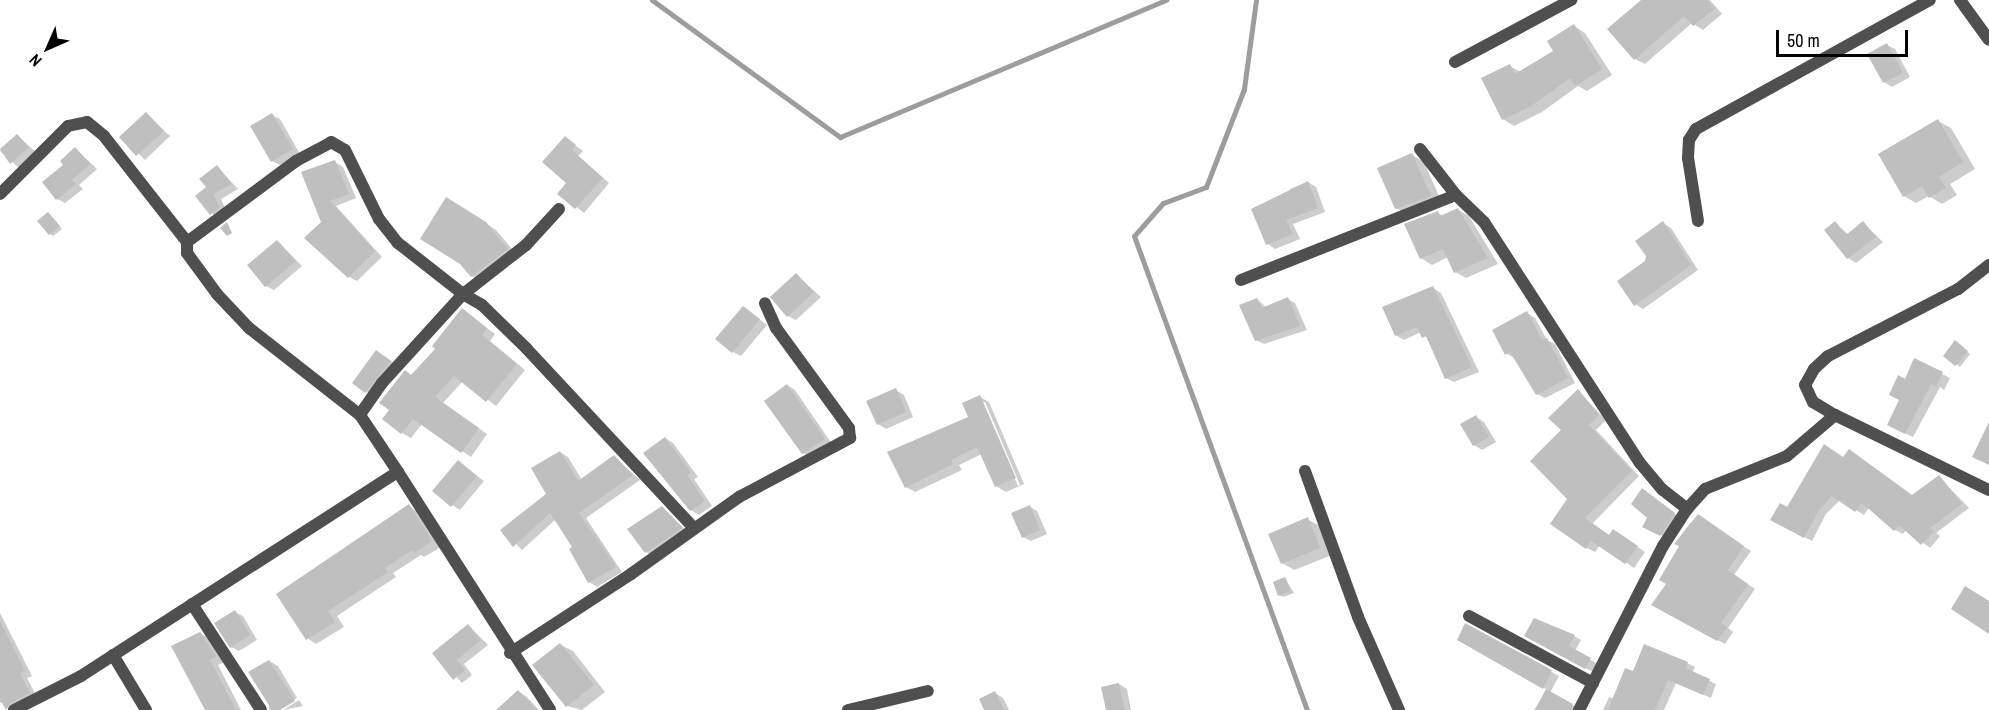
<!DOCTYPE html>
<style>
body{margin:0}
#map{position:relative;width:1989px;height:710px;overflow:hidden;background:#fff;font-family:"Archivo Narrow",sans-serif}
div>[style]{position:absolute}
.shadow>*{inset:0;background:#0003}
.stream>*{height:5px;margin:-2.5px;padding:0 2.5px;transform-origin:2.5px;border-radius:2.5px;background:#9d9d9d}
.building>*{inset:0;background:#bfbfbf}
.minor>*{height:12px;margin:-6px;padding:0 6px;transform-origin:6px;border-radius:6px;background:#4f4f4f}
span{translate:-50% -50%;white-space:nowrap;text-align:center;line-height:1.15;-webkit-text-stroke:4.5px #fff;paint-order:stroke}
.north{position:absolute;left:18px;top:18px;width:60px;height:60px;-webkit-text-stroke:4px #fff;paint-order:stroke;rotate:225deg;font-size:16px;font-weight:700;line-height:24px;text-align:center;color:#000}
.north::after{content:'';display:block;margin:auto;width:21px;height:27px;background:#000;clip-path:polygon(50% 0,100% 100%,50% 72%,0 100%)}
.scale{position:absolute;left:1776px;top:30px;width:132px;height:27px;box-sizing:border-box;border:3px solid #000;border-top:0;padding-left:8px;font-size:18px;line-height:21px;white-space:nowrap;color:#000;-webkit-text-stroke:4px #fff;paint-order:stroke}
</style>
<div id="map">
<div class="shadow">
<i style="clip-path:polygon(1645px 0,1710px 0,1722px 14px,1703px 30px,1692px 23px,1645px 64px,1635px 59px)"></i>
<i style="clip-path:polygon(1574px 26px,1585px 33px,1612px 75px,1587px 91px,1578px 86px,1542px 112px,1514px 126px,1503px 119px,1510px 66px,1521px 72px,1555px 51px)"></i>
<i style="clip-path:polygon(1887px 45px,1895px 49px,1910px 77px,1892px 87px,1884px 82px)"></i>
<i style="clip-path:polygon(146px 114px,170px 136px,145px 160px,121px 137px)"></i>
<i style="clip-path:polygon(272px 115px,280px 119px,300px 154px,280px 165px,272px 161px)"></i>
<i style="clip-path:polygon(1938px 121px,1951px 128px,1975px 169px,1950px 184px,1957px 195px,1942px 204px,1929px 196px,1916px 203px,1904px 196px,1880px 155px)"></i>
<i style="clip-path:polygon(17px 136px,36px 152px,19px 168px,0 151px)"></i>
<i style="clip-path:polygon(565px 138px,583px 151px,578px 156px,609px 183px,584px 213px,559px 193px,568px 182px)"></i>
<i style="clip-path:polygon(76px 149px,97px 169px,79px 185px,83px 189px,65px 203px,57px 199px,65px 165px)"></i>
<i style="clip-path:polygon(1412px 155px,1424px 162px,1442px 203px,1409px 215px,1396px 208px)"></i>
<i style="clip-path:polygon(335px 162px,343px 167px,356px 198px,336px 206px,382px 257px,357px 281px,349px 277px,323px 222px)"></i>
<i style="clip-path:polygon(217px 167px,238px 189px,221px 199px,227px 212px,219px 218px,211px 213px,208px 188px)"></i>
<i style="clip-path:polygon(1308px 182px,1316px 187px,1325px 212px,1293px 224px,1300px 239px,1275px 249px,1268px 244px,1292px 193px,1290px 189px)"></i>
<i style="clip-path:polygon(457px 205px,496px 230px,517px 255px,482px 282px,472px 276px)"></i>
<i style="clip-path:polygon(1458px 210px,1469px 216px,1498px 264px,1466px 278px,1455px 272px,1448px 257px,1432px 265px,1421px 258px,1438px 213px,1444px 216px)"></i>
<i style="clip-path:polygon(48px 214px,62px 229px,53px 236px,50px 234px)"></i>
<i style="clip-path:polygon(1663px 223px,1671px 228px,1698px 270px,1643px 309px,1635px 304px,1646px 262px)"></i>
<i style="clip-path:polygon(1835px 223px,1848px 234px,1863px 223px,1883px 242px,1856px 263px,1848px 258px)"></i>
<i style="clip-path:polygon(277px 241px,302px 266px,274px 290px,266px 286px)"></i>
<i style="clip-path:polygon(796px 275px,821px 297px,796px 320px,788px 316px)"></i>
<i style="clip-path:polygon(1433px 288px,1441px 293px,1479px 372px,1454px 382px,1446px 378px,1430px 341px,1421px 332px,1404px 340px,1396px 335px)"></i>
<i style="clip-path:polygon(1257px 299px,1267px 308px,1288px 299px,1295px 303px,1307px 330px,1264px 344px,1256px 340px)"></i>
<i style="clip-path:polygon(744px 308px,767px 325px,741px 356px,733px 352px)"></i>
<i style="clip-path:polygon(462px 310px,495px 334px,490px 341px,525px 370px,496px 406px,463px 381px,443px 403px,487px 434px,471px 457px,422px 424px,411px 438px,402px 433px,412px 376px,437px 348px)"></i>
<i style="clip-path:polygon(1527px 313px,1535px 318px,1547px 340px,1555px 344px,1575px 383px,1545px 398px,1537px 394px,1514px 358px,1506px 353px)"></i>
<i style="clip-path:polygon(1959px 344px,1970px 354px,1960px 367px,1945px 356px)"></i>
<i style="clip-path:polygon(384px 356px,398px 366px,374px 396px,366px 392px)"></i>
<i style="clip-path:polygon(1915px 360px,1950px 378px,1944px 390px,1940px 387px,1913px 437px,1896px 429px,1905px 381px)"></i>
<i style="clip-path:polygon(787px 385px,795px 390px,832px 444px,811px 457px,803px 453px)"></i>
<i style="clip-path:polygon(896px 390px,904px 395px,913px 417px,886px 429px,878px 424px)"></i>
<i style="clip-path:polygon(1578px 391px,1606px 420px,1596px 430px,1639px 476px,1592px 524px,1610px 536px,1622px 536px,1645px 552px,1634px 568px,1600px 545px,1595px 552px,1587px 548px,1569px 499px,1563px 430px)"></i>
<i style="clip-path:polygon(evenodd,980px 397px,989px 402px,1024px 484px,1006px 492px,996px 486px,982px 454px,959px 465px,962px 470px,915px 492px,906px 487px,970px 418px,980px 397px,981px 402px,985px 402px,1020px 485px,1018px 486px,981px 402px)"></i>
<i style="clip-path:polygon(1476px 417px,1484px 422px,1496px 442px,1482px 450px,1474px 445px)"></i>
<i style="clip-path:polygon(665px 438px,673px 443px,698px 477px,694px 479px,712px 506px,699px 515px,691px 510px)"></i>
<i style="clip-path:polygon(560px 452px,568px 457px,582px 480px,614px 457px,640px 480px,586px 518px,622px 572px,597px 587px,589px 582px,571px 550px,574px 547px,556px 519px,522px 550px,502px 530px,548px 494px)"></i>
<i style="clip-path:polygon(1844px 458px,1913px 497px,1939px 477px,1969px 508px,1936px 533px,1940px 536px,1930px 548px,1906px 530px,1903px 534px,1895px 530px,1869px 507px,1864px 515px,1840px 500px,1826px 514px,1812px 541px,1772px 520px)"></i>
<i style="clip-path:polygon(458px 462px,484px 481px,460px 510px,452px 505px)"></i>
<i style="clip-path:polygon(1648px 494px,1680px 518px,1666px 538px,1644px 526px,1649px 518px)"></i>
<i style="clip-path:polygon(409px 506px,418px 512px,441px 547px,424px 557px,421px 555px,393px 573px,396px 577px,337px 616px,344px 627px,316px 644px,307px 638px)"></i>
<i style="clip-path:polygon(1029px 506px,1037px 511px,1047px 534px,1031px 541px,1023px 537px)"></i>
<i style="clip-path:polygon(663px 508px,689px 533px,654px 557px,646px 552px)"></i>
<i style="clip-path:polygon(1307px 519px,1320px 526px,1332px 555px,1294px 570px,1282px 563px)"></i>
<i style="clip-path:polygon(1706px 521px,1751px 551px,1734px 575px,1755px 589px,1728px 628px,1733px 632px,1725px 644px,1653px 605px,1668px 583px,1680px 546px,1676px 543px,1690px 523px)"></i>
<i style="clip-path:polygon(1285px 578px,1294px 593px,1283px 597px,1279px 595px)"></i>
<i style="clip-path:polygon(235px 612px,243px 616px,257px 640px,239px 651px,231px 647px)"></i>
<i style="clip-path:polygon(0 613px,32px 676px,27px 678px,37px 697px,9px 710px,3px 702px,0 703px)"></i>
<i style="clip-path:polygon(1466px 625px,1559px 676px,1550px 693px,1576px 707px,1575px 710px,1534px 710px,1548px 690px,1459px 639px)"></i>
<i style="clip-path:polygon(469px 626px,488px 645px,464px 664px,472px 675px,462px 683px,434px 653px)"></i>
<i style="clip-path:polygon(200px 633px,209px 638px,224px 662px,218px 665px,241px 710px,207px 710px,173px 646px)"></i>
<i style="clip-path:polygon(1526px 636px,1574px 636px,1581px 640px,1575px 651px,1598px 664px,1593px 672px)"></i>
<i style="clip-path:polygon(561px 645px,573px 651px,605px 692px,582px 710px,567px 706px)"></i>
<i style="clip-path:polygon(269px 661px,278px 666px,297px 698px,277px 710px,269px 710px)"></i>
<i style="clip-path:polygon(1687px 663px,1695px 667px,1692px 673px,1716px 684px,1711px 698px,1676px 683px,1664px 710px,1603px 710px,1609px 697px,1614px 699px)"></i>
<i style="clip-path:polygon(1119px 684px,1127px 689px,1131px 710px,1107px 710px)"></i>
<i style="clip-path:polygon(518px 692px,526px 696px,539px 710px,499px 710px)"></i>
<i style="clip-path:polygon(995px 693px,1003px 698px,1009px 710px,986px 710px)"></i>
<i style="clip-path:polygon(299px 700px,303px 706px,283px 710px)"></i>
</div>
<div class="stream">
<i style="left:652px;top:0;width:233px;rotate:36.1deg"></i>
<i style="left:840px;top:137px;width:354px;rotate:-22.8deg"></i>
<i style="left:1256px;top:0;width:90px;rotate:97.7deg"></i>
<i style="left:1244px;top:89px;width:105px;rotate:111.2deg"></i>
<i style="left:1206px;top:187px;width:46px;rotate:159.6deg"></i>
<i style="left:1163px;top:203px;width:44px;rotate:131.3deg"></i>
<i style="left:1134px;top:236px;width:505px;rotate:69.95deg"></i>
</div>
<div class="building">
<i style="clip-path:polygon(1641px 0,1707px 0,1714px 9px,1693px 26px,1684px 16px,1634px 60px,1607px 29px)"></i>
<i style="clip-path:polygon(1574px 24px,1602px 69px,1575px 86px,1570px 78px,1531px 106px,1502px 120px,1481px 78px,1510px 64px,1515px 74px,1553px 51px,1547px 41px)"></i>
<i style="clip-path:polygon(1887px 43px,1903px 73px,1883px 83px,1867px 54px)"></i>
<i style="clip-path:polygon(146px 112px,164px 131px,136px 156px,119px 137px)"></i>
<i style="clip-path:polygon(272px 113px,293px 149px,271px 162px,250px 126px)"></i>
<i style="clip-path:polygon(1938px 119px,1963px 162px,1939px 177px,1946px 188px,1929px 198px,1922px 186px,1903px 197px,1878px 154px)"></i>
<i style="clip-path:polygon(17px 134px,29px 147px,10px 164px,0 149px)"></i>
<i style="clip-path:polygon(565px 136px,576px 145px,572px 150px,603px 178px,575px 209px,557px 194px,566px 183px,542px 162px)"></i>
<i style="clip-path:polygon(75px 147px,90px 164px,72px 180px,76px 184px,56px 200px,42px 182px,63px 165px,60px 161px)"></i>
<i style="clip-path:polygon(1412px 153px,1431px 196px,1395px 209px,1377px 168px)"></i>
<i style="clip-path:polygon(335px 160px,349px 194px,330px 201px,375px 251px,348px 278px,304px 238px,321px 222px,301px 172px)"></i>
<i style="clip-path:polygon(217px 165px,232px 184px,213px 194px,220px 207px,210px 215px,195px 196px,206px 187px,199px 179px)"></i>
<i style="clip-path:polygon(1308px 181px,1318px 208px,1286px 220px,1293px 234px,1266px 245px,1251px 209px)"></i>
<i style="clip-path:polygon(446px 197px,486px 222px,508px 249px,471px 277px,460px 264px,420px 239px)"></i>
<i style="clip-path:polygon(1458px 208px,1488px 258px,1454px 273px,1443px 249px,1420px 259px,1404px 224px,1438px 211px,1440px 216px)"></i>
<i style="clip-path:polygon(48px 212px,60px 226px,49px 235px,37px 221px)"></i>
<i style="clip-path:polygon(1663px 221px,1691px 265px,1634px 306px,1617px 281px,1645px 261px,1646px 256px,1635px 241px)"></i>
<i style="clip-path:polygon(1835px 221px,1846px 235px,1863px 221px,1876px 237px,1847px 259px,1824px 230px)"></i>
<i style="clip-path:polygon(227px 222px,232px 233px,227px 236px,220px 228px)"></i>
<i style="clip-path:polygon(277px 240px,296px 261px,265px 287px,247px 265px)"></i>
<i style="clip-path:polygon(796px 273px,814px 292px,787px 317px,770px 297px)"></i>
<i style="clip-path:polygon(1433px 286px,1472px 367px,1445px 379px,1426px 336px,1422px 338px,1417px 327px,1395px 336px,1382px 307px)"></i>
<i style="clip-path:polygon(1288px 297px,1300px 326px,1255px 341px,1239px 305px,1257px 298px,1262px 308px)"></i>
<i style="clip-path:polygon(743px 306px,760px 319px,732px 353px,715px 339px)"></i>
<i style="clip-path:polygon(462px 308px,487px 328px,482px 335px,517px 364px,486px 402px,454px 376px,435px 397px,479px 428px,461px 453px,413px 419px,401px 434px,382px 419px,389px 410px,379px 403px,405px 370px,411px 375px,435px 349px,432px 346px)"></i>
<i style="clip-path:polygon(1527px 311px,1542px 340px,1547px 338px,1568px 378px,1536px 395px,1510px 352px,1505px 355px,1492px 330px)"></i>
<i style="clip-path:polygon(1955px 340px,1968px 351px,1955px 366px,1943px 356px)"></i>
<i style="clip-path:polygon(376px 350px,391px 361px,365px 393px,352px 383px)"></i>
<i style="clip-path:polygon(1914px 358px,1943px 372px,1936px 387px,1931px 384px,1905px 434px,1887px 425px,1899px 400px,1889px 395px,1898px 375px,1905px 379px)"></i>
<i style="clip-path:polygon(787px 384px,825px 439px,802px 454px,764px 401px)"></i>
<i style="clip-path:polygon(896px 388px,906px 412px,877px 425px,866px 401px)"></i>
<i style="clip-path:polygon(1578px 389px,1599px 415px,1589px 425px,1632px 471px,1585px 518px,1609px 535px,1613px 529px,1638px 546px,1625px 564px,1591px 541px,1586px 549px,1550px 524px,1567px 499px,1530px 461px,1561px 430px,1548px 418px)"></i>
<i style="clip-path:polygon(980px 395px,1016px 478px,995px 487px,977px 447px,951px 460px,953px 464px,905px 488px,887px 452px,968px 417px,962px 403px)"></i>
<i style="clip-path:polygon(1476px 415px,1489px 437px,1473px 446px,1460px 424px)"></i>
<i style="clip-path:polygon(1989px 422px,1989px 465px,1972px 457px)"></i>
<i style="clip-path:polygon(665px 437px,691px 472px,687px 475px,705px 501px,690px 511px,643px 453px)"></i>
<i style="clip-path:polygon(1824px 444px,1843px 457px,1849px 449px,1912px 495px,1939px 475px,1962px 504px,1930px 528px,1934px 531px,1921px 545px,1899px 525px,1894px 531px,1862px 503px,1855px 512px,1832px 496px,1819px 510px,1804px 538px,1770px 520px,1780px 503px,1787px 507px)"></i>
<i style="clip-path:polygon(560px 451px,578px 481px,614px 455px,633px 475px,579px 513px,616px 567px,588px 583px,569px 549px,572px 547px,550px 513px,513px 547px,500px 530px,546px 494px,531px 468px)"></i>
<i style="clip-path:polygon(458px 460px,477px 476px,451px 507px,432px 491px)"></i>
<i style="clip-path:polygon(1642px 488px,1675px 513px,1660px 536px,1642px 527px,1647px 518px,1631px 504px)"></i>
<i style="clip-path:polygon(409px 504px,432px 541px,414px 553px,412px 550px,385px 568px,388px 572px,328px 611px,335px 622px,306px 640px,276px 594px)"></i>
<i style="clip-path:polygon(1030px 505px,1040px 530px,1022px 538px,1011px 513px)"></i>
<i style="clip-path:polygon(662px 506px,682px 528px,645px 553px,627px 529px)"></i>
<i style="clip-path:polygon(1698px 514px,1744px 546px,1728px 570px,1748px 584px,1721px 623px,1727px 627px,1717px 641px,1651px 605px,1666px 584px,1659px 580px,1679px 546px,1674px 544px)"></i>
<i style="clip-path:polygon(1308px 517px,1320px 548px,1281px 564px,1268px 534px)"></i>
<i style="clip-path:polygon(1285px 577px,1291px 591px,1278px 596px,1273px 582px)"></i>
<i style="clip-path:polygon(1965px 586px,1989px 601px,1989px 634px,1951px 609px)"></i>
<i style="clip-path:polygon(235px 610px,250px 635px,230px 648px,214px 623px)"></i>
<i style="clip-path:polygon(1534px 618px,1575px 635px,1569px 646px,1591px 658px,1585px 669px,1524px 636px)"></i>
<i style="clip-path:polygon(0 621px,25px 671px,20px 673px,30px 693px,10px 703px,6px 710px,0 699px)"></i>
<i style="clip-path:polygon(1465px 623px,1552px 670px,1543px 689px,1457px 640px)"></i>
<i style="clip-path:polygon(468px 624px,481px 640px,457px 660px,465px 670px,453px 680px,432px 653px)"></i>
<i style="clip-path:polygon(200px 632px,216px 656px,210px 660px,236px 710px,205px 710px,171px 646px)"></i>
<i style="clip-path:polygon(560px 643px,594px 685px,566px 707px,532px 665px)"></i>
<i style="clip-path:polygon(1644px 644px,1688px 662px,1685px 668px,1710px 679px,1703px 695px,1668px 680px,1655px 710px,1608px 710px,1625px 668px,1633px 671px)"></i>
<i style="clip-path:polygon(269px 660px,295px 701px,280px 710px,272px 710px,248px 672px)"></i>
<i style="clip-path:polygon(1119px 683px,1125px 710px,1106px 710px,1101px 687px)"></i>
<i style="clip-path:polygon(1546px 689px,1573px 704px,1571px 710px,1535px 710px)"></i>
<i style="clip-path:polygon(518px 690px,537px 710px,496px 710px)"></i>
<i style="clip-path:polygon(995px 691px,1004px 710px,984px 710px,979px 699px)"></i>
</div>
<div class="minor">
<i style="left:1960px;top:0;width:49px;rotate:54.1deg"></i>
<i style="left:1455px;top:62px;width:132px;rotate:-28.1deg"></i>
<i style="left:1420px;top:149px;width:58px;rotate:52deg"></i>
<i style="left:1456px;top:195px;width:39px;rotate:44deg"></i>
<i style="left:1484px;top:222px;width:287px;rotate:57.1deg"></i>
<i style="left:1640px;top:463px;width:35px;rotate:50deg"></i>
<i style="left:1663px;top:490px;width:31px;rotate:38deg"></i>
<i style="left:0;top:194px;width:96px;rotate:-45deg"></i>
<i style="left:68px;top:126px;width:19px;rotate:-12deg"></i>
<i style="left:87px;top:122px;width:22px;rotate:39deg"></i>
<i style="left:104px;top:136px;width:135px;rotate:51.9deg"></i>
<i style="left:559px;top:209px;width:49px;rotate:132.5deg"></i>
<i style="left:526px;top:245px;width:80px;rotate:142.1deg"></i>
<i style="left:463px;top:294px;width:22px;rotate:30deg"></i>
<i style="left:482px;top:305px;width:62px;rotate:44.3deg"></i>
<i style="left:526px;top:348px;width:246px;rotate:47deg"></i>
<i style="left:1698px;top:221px;width:64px;rotate:-99deg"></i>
<i style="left:1688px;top:158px;width:18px;rotate:-87deg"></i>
<i style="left:1689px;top:140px;width:13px;rotate:-58deg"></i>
<i style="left:1696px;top:129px;width:267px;rotate:-28.9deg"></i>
<i style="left:1989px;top:265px;width:39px;rotate:142deg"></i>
<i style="left:1958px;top:289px;width:146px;rotate:152.7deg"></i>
<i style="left:1828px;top:356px;width:19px;rotate:137deg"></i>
<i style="left:1814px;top:369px;width:18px;rotate:119deg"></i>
<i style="left:1805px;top:385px;width:19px;rotate:65deg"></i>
<i style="left:1813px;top:402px;width:26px;rotate:31deg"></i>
<i style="left:1835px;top:415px;width:171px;rotate:26deg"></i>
<i style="left:1241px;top:280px;width:231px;rotate:-21.6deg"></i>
<i style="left:360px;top:415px;width:141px;rotate:-141.9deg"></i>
<i style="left:249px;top:328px;width:47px;rotate:-133.3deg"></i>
<i style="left:217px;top:294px;width:51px;rotate:-126.2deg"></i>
<i style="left:187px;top:253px;width:11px;rotate:-90deg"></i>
<i style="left:187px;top:242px;width:136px;rotate:-36.6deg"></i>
<i style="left:296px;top:161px;width:40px;rotate:-28deg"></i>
<i style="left:331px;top:142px;width:16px;rotate:30deg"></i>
<i style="left:345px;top:150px;width:77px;rotate:63.8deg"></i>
<i style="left:379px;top:219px;width:31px;rotate:52deg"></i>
<i style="left:398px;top:243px;width:83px;rotate:38.1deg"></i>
<i style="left:463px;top:294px;width:120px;rotate:132.3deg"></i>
<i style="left:382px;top:383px;width:39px;rotate:125deg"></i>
<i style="left:360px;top:415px;width:69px;rotate:56.3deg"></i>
<i style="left:1305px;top:471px;width:155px;rotate:70deg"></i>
<i style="left:1358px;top:617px;width:102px;rotate:66.2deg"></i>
<i style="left:192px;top:604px;width:126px;rotate:56.9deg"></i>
<i style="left:1469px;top:616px;width:141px;rotate:28.4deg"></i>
<i style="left:510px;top:653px;width:145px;rotate:-33.1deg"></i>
<i style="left:631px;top:574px;width:133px;rotate:-35.5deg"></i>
<i style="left:739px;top:497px;width:126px;rotate:-28deg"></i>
<i style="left:850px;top:438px;width:10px;rotate:-96deg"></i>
<i style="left:849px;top:428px;width:124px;rotate:-126.1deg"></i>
<i style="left:776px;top:328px;width:27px;rotate:-114deg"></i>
<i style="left:113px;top:655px;width:64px;rotate:59deg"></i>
<i style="left:14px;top:710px;width:75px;rotate:-26.9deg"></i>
<i style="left:81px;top:676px;width:377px;rotate:-32.8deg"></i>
<i style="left:398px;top:472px;width:282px;rotate:57.4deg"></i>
<i style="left:848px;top:710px;width:82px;rotate:-13.4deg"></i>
<i style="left:1579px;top:710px;width:184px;rotate:-62.9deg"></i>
<i style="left:1663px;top:546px;width:44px;rotate:-57deg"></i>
<i style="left:1687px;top:509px;width:27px;rotate:-48deg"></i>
<i style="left:1705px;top:489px;width:88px;rotate:-21.9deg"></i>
<i style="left:1787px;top:456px;width:63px;rotate:-40.5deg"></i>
</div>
<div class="north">N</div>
<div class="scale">50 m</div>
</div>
